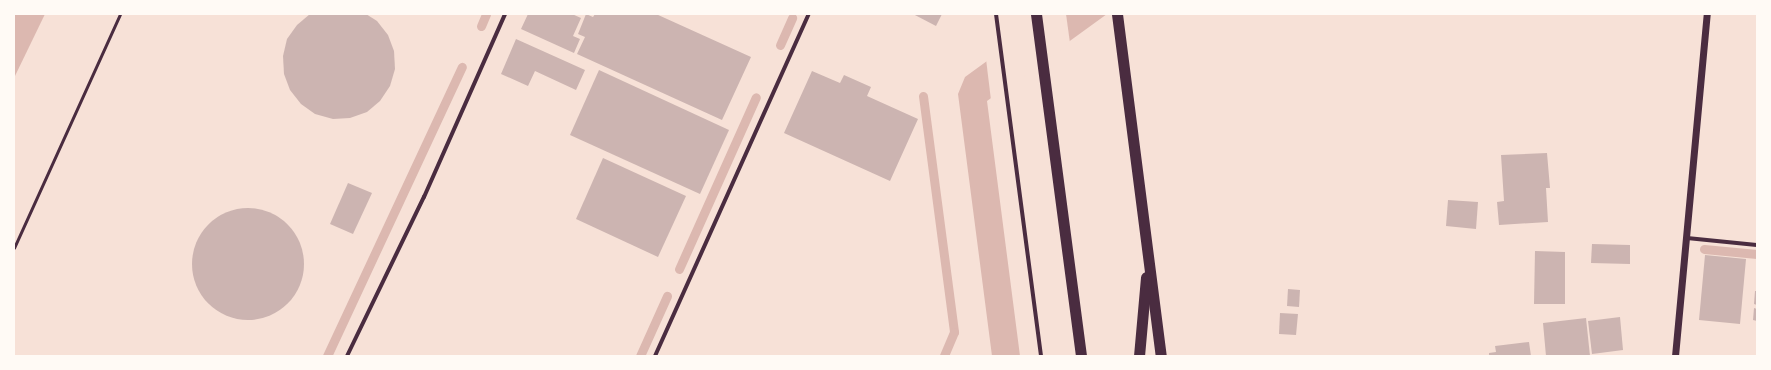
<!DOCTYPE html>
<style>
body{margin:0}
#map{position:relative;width:1771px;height:370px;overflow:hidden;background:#f7e1d7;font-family:"Asap Condensed",sans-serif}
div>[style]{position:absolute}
.water>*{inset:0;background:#dcb8b0}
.pier>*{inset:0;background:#f7e1d7}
.stream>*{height:9px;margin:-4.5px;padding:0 4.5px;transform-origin:4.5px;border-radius:4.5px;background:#dcb8b0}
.building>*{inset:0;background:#ccb4b1}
.round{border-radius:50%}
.path>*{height:2.5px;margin:-1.25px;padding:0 1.25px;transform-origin:1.25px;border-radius:1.25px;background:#4a2c40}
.minor>*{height:4px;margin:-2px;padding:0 2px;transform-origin:2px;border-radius:2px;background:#4a2c40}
.tertiary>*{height:7px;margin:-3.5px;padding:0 3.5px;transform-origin:3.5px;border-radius:3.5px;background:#4a2c40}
.trunk>*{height:11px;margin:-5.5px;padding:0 5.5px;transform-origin:5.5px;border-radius:5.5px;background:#4a2c40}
span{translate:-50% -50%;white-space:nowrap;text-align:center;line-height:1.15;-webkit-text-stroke:4px #fffaf5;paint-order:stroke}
.frame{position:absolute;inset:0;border:15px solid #fffaf5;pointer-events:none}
</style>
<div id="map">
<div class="water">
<i style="clip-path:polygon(14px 14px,45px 14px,14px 78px)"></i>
<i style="clip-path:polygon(1052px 14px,1107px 14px,987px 101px,1020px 356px,992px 356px,958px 94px,965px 77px)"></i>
</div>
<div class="pier">
<i style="clip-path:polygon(1048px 14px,1066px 14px,1070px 43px,991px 100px,986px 59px)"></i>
</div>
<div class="stream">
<i style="left:481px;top:26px;width:13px;rotate:-67deg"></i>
<i style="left:780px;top:45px;width:30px;rotate:-66deg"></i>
<i style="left:923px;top:96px;width:238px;rotate:82.5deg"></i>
<i style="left:954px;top:332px;width:26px;rotate:113deg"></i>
<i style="left:1704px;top:249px;width:53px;rotate:5.4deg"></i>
<i style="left:679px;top:269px;width:188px;rotate:-65.9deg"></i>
<i style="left:327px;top:356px;width:319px;rotate:-65deg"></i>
<i style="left:640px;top:356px;width:66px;rotate:-65.8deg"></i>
</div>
<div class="building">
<i style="clip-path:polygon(310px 14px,366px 14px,377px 21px,388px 35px,394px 51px,395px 69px,390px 86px,380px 101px,367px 112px,350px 118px,333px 119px,315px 114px,301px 104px,290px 90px,284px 74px,283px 56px,287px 39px,297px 25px)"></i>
<i style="clip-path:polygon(528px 14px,572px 14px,581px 18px,573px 36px,580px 39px,574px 53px,521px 29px)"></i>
<i style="clip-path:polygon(586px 14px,593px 17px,595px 14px,656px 14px,751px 57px,722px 120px,577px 54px,585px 37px,578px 34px)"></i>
<i style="clip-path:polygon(913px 14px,942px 14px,936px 26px)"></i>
<i style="clip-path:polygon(516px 39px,585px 70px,576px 90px,535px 71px,528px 86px,501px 74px)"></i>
<i style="clip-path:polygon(599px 70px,729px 130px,700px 194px,570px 135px)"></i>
<i style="clip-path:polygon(812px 71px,840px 83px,844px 75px,871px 87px,867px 96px,918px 119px,890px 181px,784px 133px)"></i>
<i style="clip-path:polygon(1547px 153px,1550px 188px,1546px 188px,1548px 222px,1499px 225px,1497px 202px,1504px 201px,1501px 155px)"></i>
<i style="clip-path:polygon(603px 158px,686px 196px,658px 257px,576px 219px)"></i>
<i style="clip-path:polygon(348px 183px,372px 193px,353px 234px,330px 224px)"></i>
<i style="clip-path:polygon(1448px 200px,1478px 202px,1476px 229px,1446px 226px)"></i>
<i class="round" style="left:192px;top:208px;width:112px;height:112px"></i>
<i style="clip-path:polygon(1592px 244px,1630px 245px,1630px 264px,1591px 263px)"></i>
<i style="clip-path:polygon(1535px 251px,1565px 252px,1565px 304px,1534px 304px)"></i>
<i style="clip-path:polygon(1705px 255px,1746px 259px,1740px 324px,1699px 320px)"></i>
<i style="clip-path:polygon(1288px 289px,1300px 290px,1299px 307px,1287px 306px)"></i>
<i style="clip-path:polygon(1755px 291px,1757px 291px,1757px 305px,1754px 304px)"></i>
<i style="clip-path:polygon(1754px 308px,1757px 309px,1757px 321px,1753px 320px)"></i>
<i style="clip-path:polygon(1280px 313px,1298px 314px,1296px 335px,1279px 334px)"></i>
<i style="clip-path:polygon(1620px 317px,1623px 350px,1592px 354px,1588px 321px)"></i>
<i style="clip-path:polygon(1586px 318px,1590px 356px,1546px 356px,1543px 323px)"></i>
<i style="clip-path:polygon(1529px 342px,1531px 356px,1489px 356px,1489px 353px,1496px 352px,1495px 346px)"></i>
</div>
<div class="path">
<i style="left:14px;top:248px;width:257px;rotate:-65.6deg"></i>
</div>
<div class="minor">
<i style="left:996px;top:14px;width:345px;rotate:82.5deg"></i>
<i style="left:1687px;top:238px;width:70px;rotate:5.7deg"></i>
<i style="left:347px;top:356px;width:177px;rotate:-64.2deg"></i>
<i style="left:424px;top:197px;width:200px;rotate:-66.1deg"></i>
<i style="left:655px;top:356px;width:375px;rotate:-65.8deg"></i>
</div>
<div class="tertiary">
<i style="left:1675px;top:356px;width:343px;rotate:-84.7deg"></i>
</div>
<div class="trunk">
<i style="left:1036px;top:14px;width:345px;rotate:82.5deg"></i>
<i style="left:1117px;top:14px;width:345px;rotate:82.7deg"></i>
<i style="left:1139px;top:356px;width:79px;rotate:-84.9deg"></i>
</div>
<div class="frame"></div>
</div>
